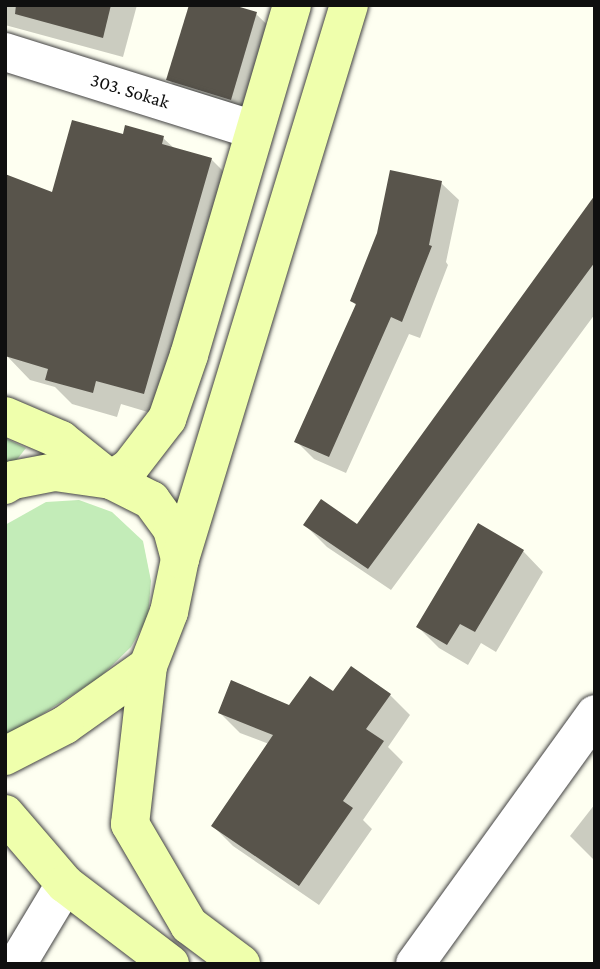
<!DOCTYPE html>
<style>
body{margin:0}
#map{position:relative;width:600px;height:969px;overflow:hidden;background:#fefff1;font-family:"Crimson Pro",serif}
div>[style]{position:absolute}
.green>*{inset:0;background:#c3ecb8}
.shadow>*{inset:0;background:#0003}
.building>*{inset:0;background:#58544b}
.roads{filter:drop-shadow(0 0 2px #424242) drop-shadow(0 0 2px #424242)}
.street>*{height:38px;margin:-19px;padding:0 19px;transform-origin:19px;border-radius:19px;background:#fff}
.secondary>*{height:38px;margin:-19px;padding:0 19px;transform-origin:19px;border-radius:19px;background:#efffac}
span{translate:-50% -50%;white-space:nowrap;text-align:center;line-height:1.15;-webkit-text-stroke:7px #fff;paint-order:stroke}
.street-label{font-size:19px;color:#0f0f0f}
.frame{position:absolute;inset:0;border:7px solid #0f0f0f;pointer-events:none}
</style>
<div id="map">
<div class="green">
<i style="clip-path:polygon(5px 438px,26px 448px,15px 462px,5px 466px)"></i>
<i style="clip-path:polygon(79px 500px,112px 512px,143px 541px,151px 581px,148px 617px,131px 647px,100px 677px,13px 733px,5px 734px,5px 525px,46px 502px)"></i>
</div>
<div class="shadow">
<i style="clip-path:polygon(5px 5px,137px 5px,123px 57px,5px 25px)"></i>
<i style="clip-path:polygon(256px 14px,277px 34px,251px 119px,188px 100px,168px 79px)"></i>
<i style="clip-path:polygon(124px 136px,163px 138px,175px 149px,211px 159px,236px 184px,168px 418px,121px 404px,117px 417px,72px 404px,55px 387px,30px 380px,6px 355px,53px 194px)"></i>
<i style="clip-path:polygon(441px 183px,459px 200px,446px 262px,448px 265px,420px 338px,409px 334px,346px 473px,314px 459px,296px 441px,357px 306px,352px 301px)"></i>
<i style="clip-path:polygon(595px 198px,595px 314px,391px 590px,327px 547px,305px 525px,358px 526px)"></i>
<i style="clip-path:polygon(523px 551px,543px 572px,496px 652px,481px 643px,468px 665px,439px 648px,418px 627px)"></i>
<i style="clip-path:polygon(334px 694px,390px 695px,410px 715px,388px 747px,403px 762px,363px 820px,372px 829px,319px 905px,233px 846px,213px 826px,269px 744px,240px 733px,220px 713px,290px 707px)"></i>
<i style="clip-path:polygon(595px 804px,595px 861px,570px 836px)"></i>
</div>
<div class="building">
<i style="clip-path:polygon(16px 5px,111px 5px,103px 38px,15px 14px)"></i>
<i style="clip-path:polygon(189px 5px,233px 5px,257px 12px,231px 100px,166px 80px)"></i>
<i style="clip-path:polygon(72px 120px,123px 134px,125px 125px,164px 136px,162px 144px,212px 158px,144px 394px,96px 381px,93px 393px,45px 380px,48px 369px,5px 356px,5px 174px,52px 192px)"></i>
<i style="clip-path:polygon(390px 170px,442px 181px,429px 245px,432px 246px,402px 322px,391px 317px,329px 457px,294px 442px,356px 304px,350px 301px,377px 233px)"></i>
<i style="clip-path:polygon(595px 195px,595px 262px,368px 569px,303px 525px,321px 499px,357px 524px)"></i>
<i style="clip-path:polygon(478px 523px,524px 550px,475px 632px,460px 624px,447px 645px,416px 627px)"></i>
<i style="clip-path:polygon(351px 666px,391px 694px,366px 729px,384px 741px,343px 801px,353px 808px,299px 886px,211px 826px,273px 735px,218px 713px,231px 680px,289px 705px,310px 676px,333px 691px)"></i>
</div>
<div class="roads">
<div class="street">
<i style="left:5px;top:52px;width:261px;rotate:17.4deg"></i>
<i style="left:17px;top:964px;width:93px;rotate:-59deg"></i>
<i style="left:415px;top:964px;width:308px;rotate:-54.2deg"></i>
</div>
<div class="secondary">
<i style="left:5px;top:416px;width:61px;rotate:23.2deg"></i>
<i style="left:61px;top:440px;width:64px;rotate:38.7deg"></i>
<i style="left:111px;top:480px;width:23px;rotate:-34deg"></i>
<i style="left:130px;top:467px;width:61px;rotate:-52.4deg"></i>
<i style="left:167px;top:419px;width:68px;rotate:-71deg"></i>
<i style="left:189px;top:355px;width:365px;rotate:-73.6deg"></i>
<i style="left:5px;top:485px;width:9px;rotate:-32deg"></i>
<i style="left:13px;top:480px;width:43px;rotate:-10.8deg"></i>
<i style="left:55px;top:472px;width:57px;rotate:8.1deg"></i>
<i style="left:111px;top:480px;width:45px;rotate:26.6deg"></i>
<i style="left:151px;top:500px;width:36px;rotate:54deg"></i>
<i style="left:172px;top:529px;width:31px;rotate:75deg"></i>
<i style="left:180px;top:559px;width:54px;rotate:101.7deg"></i>
<i style="left:169px;top:612px;width:58px;rotate:111.3deg"></i>
<i style="left:148px;top:666px;width:102px;rotate:144.6deg"></i>
<i style="left:65px;top:725px;width:68px;rotate:152.7deg"></i>
<i style="left:180px;top:559px;width:579px;rotate:-73.04deg"></i>
<i style="left:148px;top:666px;width:159px;rotate:96.5deg"></i>
<i style="left:130px;top:824px;width:117px;rotate:59.7deg"></i>
<i style="left:189px;top:925px;width:65px;rotate:36.9deg"></i>
<i style="left:5px;top:814px;width:92px;rotate:49.4deg"></i>
<i style="left:65px;top:884px;width:132px;rotate:37.3deg"></i>
</div>
</div>
<div class="street-label">
<span style="left:130px;top:91px;rotate:17deg">303. Sokak</span>
</div>
<div class="frame"></div>
</div>
